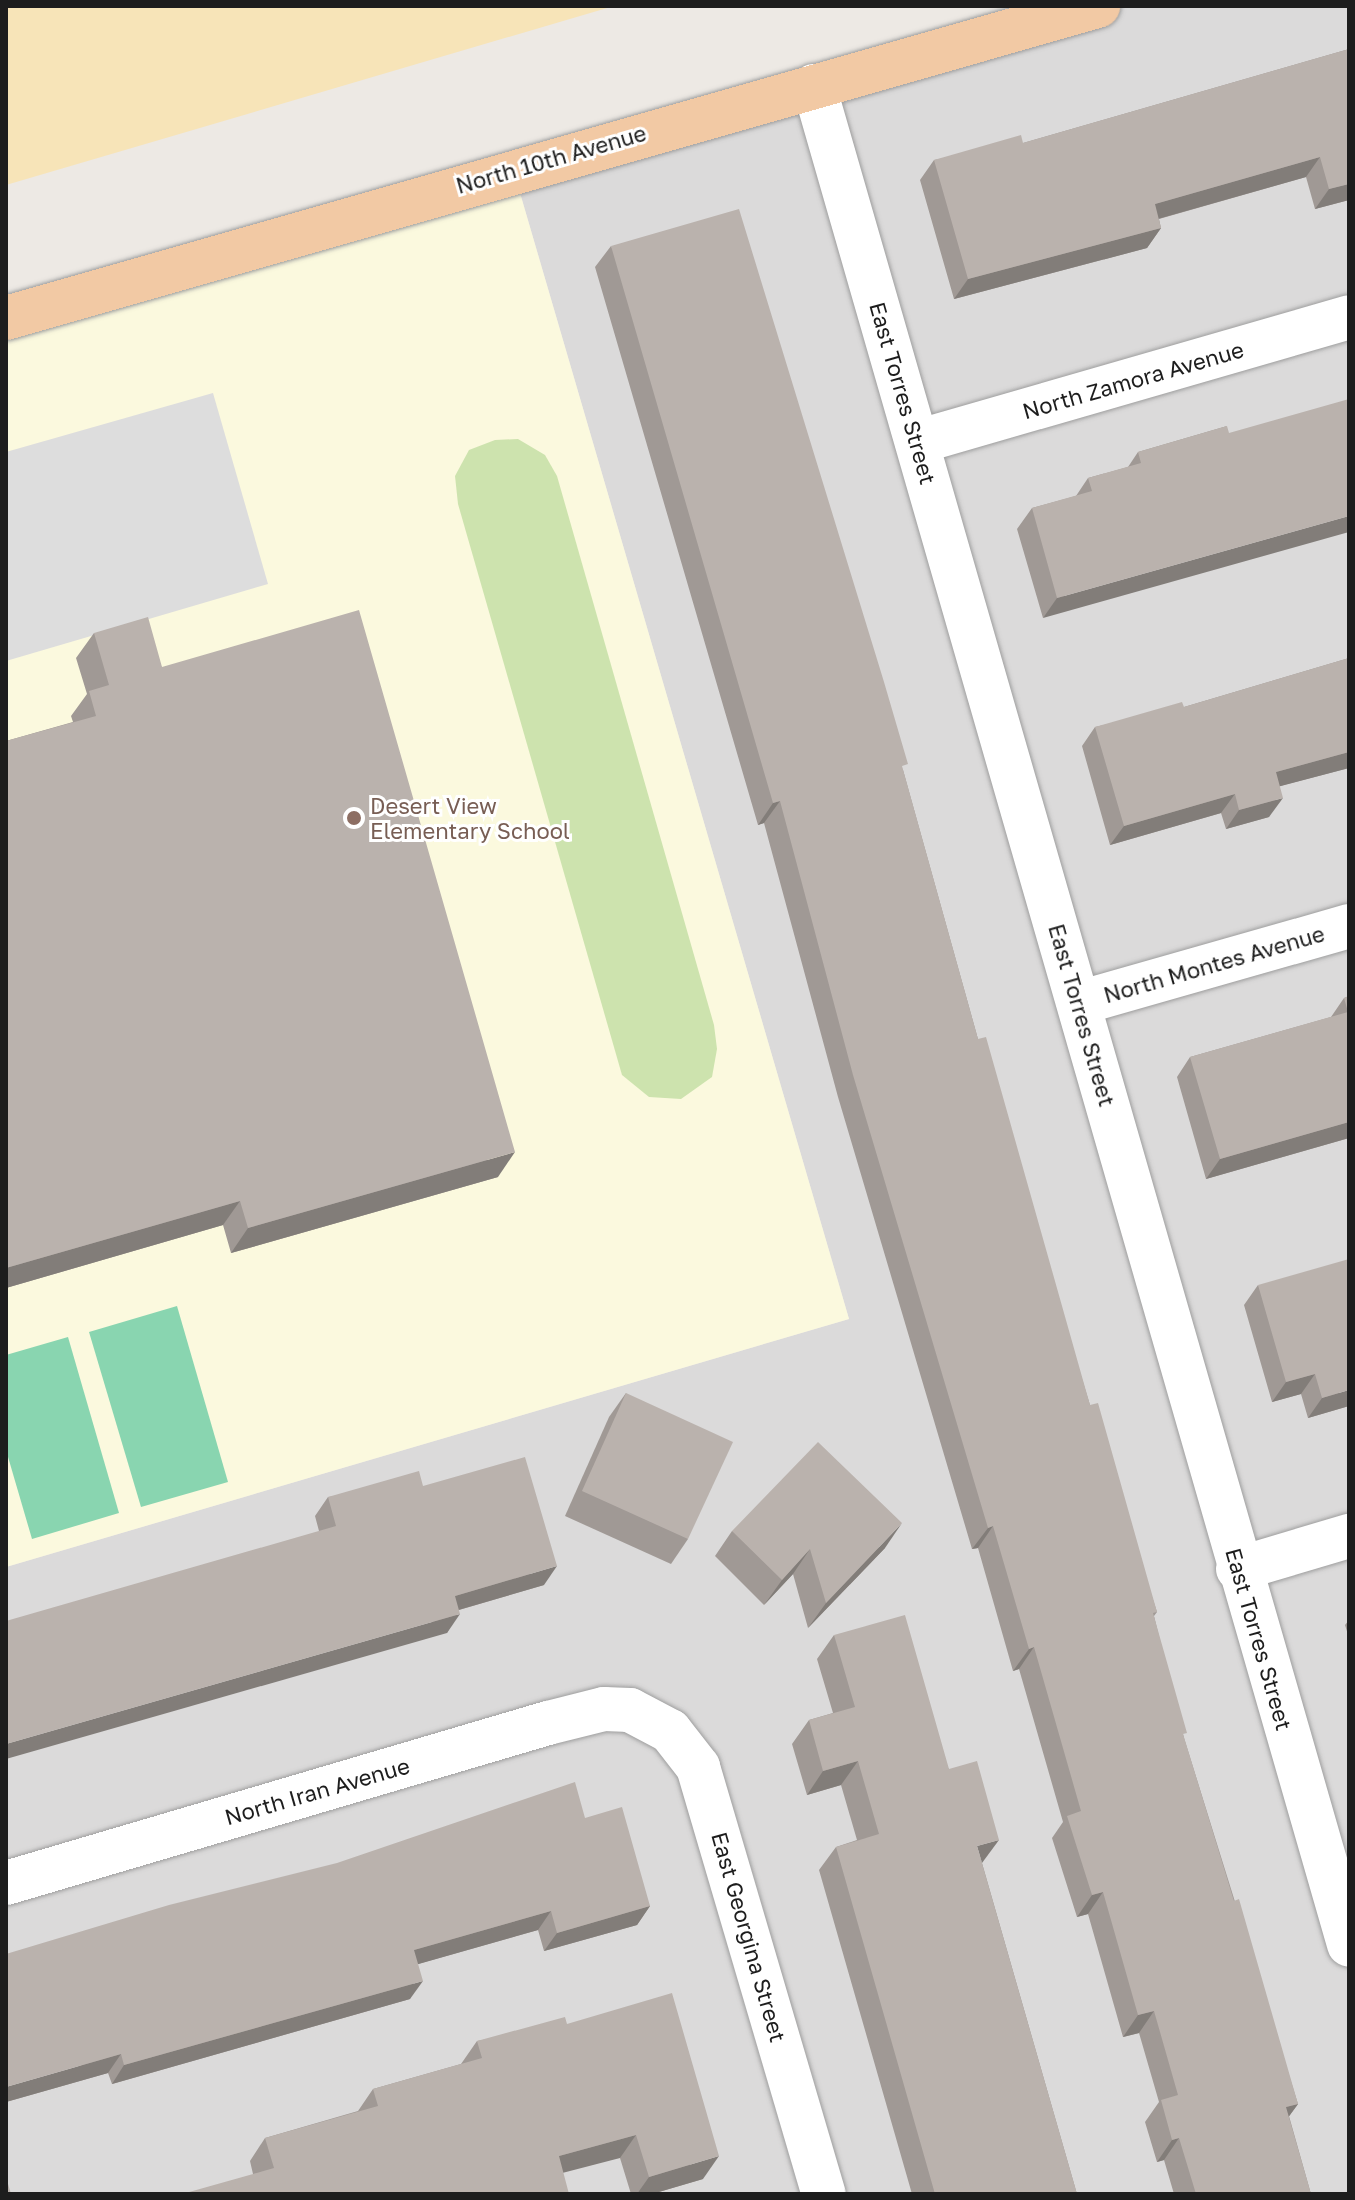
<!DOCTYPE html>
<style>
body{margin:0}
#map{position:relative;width:1355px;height:2200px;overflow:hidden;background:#ede9e4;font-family:"Golos Text",sans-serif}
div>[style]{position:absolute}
.residential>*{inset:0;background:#dbdada}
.education>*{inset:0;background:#fbf9de}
.grass>*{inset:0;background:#cde3ae}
.sand>*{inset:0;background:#f7e4b8}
.pitch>*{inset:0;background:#89d5b0}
.parking>*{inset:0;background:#ddd}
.roads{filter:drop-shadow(0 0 2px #9e9e9e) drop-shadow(0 0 2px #9e9e9e)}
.minor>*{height:44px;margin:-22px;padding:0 22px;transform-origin:22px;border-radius:22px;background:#fff}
.major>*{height:44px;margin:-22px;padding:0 22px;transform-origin:22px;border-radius:22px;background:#f2c9a4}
.wall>*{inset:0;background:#a09995}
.shaded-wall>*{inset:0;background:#827d79}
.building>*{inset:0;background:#bab2ad}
.dots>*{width:22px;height:22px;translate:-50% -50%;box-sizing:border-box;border:4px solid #fff;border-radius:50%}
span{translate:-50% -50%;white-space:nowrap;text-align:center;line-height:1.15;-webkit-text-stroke:6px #fff;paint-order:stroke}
.street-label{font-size:22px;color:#1d1d1d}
.education-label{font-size:22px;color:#785e54}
.left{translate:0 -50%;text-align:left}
.frame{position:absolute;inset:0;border:8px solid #1d1d1d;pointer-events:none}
</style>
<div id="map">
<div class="residential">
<i style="clip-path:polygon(1107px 6px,1349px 6px,1349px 2194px,6px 2194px,6px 1567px,849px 1319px,513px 169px)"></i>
</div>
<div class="education">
<i style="clip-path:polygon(513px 169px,849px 1319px,6px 1567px,6px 318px)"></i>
</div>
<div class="grass">
<i style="clip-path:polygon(518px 439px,545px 455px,557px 476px,714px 1025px,717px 1049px,712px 1077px,681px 1099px,649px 1097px,622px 1075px,458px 504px,455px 476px,469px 450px,495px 440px)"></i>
</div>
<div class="sand">
<i style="clip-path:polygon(6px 6px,614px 6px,6px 185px)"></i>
</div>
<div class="pitch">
<i style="clip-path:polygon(177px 1306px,228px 1482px,141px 1507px,89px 1332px)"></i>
<i style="clip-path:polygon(68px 1337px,119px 1513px,32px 1539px,6px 1450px,6px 1355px)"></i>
</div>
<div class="parking">
<i style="clip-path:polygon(213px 393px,268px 584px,6px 661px,6px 452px)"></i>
</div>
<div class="roads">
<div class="minor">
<i style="left:814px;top:86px;width:1934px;rotate:73.94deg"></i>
<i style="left:917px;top:442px;width:450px;rotate:-16.1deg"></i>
<i style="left:1079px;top:1003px;width:281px;rotate:-15.9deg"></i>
<i style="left:1238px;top:1569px;width:116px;rotate:-16.6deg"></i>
<i style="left:6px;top:1883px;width:565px;rotate:-16.45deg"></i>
<i style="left:548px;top:1723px;width:58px;rotate:-14deg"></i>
<i style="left:604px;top:1709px;width:26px;rotate:2deg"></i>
<i style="left:630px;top:1710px;width:45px;rotate:27.7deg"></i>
<i style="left:670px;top:1731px;width:46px;rotate:52.1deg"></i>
<i style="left:698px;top:1767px;width:445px;rotate:73.6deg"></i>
</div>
<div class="major">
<i style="left:6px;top:318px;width:1136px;rotate:-15.95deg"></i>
</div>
</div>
<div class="wall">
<i style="clip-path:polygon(1349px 49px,1349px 200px,1315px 209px,1306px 177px,1159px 219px,1161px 228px,1147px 248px,954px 299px,920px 180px,934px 160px,1023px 143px)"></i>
<i style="clip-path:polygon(611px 246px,903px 770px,978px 1039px,1090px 1405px,1157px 1612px,1154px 1616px,1184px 1738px,1298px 2104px,1289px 2116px,1311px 2194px,1174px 2194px,1164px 2160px,1157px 2162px,1145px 2122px,1159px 2102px,1139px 2033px,1123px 2037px,1088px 1914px,1077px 1917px,1052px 1838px,1063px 1822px,1019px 1669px,1013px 1671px,978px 1548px,972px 1549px,838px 1097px,764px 823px,758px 825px,595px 267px)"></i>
<i style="clip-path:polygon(1227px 426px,1043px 618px,1017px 529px,1032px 508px,1076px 496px,1088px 478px,1128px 467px,1138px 452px)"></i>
<i style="clip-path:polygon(94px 633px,162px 667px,498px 1177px,231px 1253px,223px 1225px,6px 1288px,6px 741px,73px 722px,71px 716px,87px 694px,76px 658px)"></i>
<i style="clip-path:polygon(1349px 658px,1349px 768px,1280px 786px,1269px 817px,1226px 829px,1221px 813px,1110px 845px,1082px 746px,1095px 727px,1184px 707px)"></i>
<i style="clip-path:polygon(1349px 996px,1349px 1138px,1206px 1179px,1177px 1077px,1190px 1057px,1331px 1017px,1344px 998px)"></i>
<i style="clip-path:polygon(1258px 1285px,1349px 1406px,1308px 1418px,1301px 1394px,1272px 1402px,1244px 1305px)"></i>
<i style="clip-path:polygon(626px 1393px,688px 1539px,671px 1564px,565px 1516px,609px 1417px)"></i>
<i style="clip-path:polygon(423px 1486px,544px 1585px,459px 1610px,447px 1633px,319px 1531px,315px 1516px,328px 1497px)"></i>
<i style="clip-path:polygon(732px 1531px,885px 1548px,808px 1628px,793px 1574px,764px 1605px,715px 1556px)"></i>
<i style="clip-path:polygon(1349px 1620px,1349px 1638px,1345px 1625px)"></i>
<i style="clip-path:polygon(834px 1635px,949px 1769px,982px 1863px,1077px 2194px,912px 2194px,819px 1870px,836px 1847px,857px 1840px,841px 1785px,807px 1795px,792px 1744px,809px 1720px,833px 1713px,817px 1659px)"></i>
<i style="clip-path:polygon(585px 1818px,650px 1906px,637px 1925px,544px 1951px,538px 1930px,418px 1964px,410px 1999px,112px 2084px,108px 2073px,6px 2102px)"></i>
<i style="clip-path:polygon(567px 2024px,703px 2179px,652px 2194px,631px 2194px,620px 2158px,253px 2174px,250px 2161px,265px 2138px,358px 2111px,373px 2089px,461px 2064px,477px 2041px)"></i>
</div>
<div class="shaded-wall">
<i style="clip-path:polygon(1320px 157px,1306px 177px,1140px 224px,1155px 204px)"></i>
<i style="clip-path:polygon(1349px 184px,1349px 200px,1315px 209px,1329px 189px)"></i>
<i style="clip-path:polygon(1161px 228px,1147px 248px,954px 299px,968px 279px)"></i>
<i style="clip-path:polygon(1349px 516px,1349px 532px,1043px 618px,1057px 598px)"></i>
<i style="clip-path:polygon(1349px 752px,1349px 768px,1262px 791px,1276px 772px)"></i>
<i style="clip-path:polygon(1235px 794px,1221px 813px,1110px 845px,1124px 826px)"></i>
<i style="clip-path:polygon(1283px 798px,1269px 817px,1226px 829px,1239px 810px)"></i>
<i style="clip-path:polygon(780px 801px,764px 823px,758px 825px,773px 803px)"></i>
<i style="clip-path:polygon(1349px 1122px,1349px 1138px,1206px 1179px,1220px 1159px)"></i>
<i style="clip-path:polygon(515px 1152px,498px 1177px,231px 1253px,248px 1228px)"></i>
<i style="clip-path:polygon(240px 1201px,223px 1225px,6px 1288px,6px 1268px)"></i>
<i style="clip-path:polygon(1315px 1374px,1301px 1394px,1272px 1402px,1286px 1382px)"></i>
<i style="clip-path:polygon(1349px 1390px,1349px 1406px,1308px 1418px,1322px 1398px)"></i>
<i style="clip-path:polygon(902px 1523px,885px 1548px,808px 1628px,826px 1603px)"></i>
<i style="clip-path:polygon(993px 1526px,978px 1548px,972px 1549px,988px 1528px)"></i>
<i style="clip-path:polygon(810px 1549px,793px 1574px,764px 1605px,782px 1580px)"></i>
<i style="clip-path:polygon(557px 1566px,544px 1585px,441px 1615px,455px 1596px)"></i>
<i style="clip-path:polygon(460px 1614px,447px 1633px,6px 1759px,6px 1744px)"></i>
<i style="clip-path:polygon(1034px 1647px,1019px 1669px,1013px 1671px,1029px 1649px)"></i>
<i style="clip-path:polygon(858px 1761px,841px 1785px,807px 1795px,823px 1771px)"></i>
<i style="clip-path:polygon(999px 1840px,982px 1863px,977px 1846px)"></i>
<i style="clip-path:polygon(1103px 1892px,1088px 1914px,1077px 1917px,1092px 1895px)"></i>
<i style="clip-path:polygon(650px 1906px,637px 1925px,544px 1951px,557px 1933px)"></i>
<i style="clip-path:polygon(551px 1911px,538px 1930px,401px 1969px,414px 1950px)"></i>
<i style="clip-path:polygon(423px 1981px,410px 1999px,112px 2084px,124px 2065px)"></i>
<i style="clip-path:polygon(1154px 2011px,1139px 2033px,1123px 2037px,1138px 2015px)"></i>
<i style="clip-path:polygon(121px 2054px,108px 2073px,6px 2102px,6px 2087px)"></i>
<i style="clip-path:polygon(1298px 2104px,1282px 2126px,1286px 2107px)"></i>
<i style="clip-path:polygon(636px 2135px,620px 2158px,543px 2178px,559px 2156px)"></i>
<i style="clip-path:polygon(1179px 2138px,1164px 2160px,1157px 2162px,1172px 2140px)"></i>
<i style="clip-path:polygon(719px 2156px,703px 2179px,652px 2194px,637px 2194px,649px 2177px)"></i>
</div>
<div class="building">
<i style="clip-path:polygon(1349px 49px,1349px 184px,1329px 189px,1320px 157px,1155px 204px,1161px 228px,968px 279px,934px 160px,1021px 135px,1023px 143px)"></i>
<i style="clip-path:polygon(739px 209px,884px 682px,908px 764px,902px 766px,978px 1039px,986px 1037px,1090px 1405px,1098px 1403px,1157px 1612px,1153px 1613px,1187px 1733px,1183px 1734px,1234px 1901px,1239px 1899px,1298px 2104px,1286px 2107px,1311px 2194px,1196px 2194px,1179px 2138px,1172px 2140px,1161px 2100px,1178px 2095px,1154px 2011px,1138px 2015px,1103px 1892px,1092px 1895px,1067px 1816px,1081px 1811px,1034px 1647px,1029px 1649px,993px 1526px,988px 1528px,853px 1075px,780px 801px,773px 803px,611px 246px)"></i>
<i style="clip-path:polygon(1349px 399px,1349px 516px,1057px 598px,1032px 508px,1092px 491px,1088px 478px,1141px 463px,1138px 452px,1227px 426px,1229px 433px)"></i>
<i style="clip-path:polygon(359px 610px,515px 1152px,248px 1228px,240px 1201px,6px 1268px,6px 741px,96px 716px,89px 691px,109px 685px,94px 633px,148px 617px,162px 667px)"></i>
<i style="clip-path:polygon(1349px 658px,1349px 752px,1276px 772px,1283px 798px,1239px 810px,1235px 794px,1124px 826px,1095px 727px,1182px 702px,1184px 707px)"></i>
<i style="clip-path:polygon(1349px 996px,1349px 1122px,1220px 1159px,1190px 1057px,1348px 1012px,1344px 998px)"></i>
<i style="clip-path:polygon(1349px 1259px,1349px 1390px,1322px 1398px,1315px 1374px,1286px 1382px,1258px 1285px)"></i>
<i style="clip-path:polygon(626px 1393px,733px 1442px,688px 1539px,582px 1491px)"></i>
<i style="clip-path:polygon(818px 1442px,902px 1523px,826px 1603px,810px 1549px,782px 1580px,732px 1531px)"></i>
<i style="clip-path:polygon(525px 1457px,557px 1566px,455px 1596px,460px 1614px,6px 1744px,6px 1621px,336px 1526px,328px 1497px,419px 1471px,423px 1486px)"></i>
<i style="clip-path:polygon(905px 1615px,949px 1769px,977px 1761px,999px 1840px,977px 1846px,1077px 2194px,935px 2194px,836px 1847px,879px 1834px,858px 1761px,823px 1771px,809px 1720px,855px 1707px,834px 1635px)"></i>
<i style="clip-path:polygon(575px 1782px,585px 1818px,622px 1807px,650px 1906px,557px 1933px,551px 1911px,414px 1950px,423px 1981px,124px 2065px,121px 2054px,6px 2087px,6px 1954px,169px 1905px,337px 1863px)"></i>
<i style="clip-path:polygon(672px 1993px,719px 2156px,649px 2177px,636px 2135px,559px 2156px,569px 2194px,182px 2194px,274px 2168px,265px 2138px,378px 2106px,373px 2089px,482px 2058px,477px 2041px,565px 2017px,567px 2024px)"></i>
<i style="clip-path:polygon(6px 2177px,11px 2194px,6px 2194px)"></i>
</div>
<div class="dots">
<i style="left:354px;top:818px;background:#8d6e63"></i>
</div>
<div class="street-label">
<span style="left:551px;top:159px;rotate:-16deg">North 10th Avenue</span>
<span style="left:1133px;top:380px;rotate:-16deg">North Zamora Avenue</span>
<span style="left:903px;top:393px;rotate:74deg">East Torres Street</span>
<span style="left:1214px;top:964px;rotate:-16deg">North Montes Avenue</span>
<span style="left:1082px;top:1015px;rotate:74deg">East Torres Street</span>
<span style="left:1259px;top:1639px;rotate:74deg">East Torres Street</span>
<span style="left:317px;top:1791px;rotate:-16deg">North Iran Avenue</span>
<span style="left:749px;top:1937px;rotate:74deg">East Georgina Street</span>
</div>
<div class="education-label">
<span class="left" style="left:370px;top:818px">Desert View<br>Elementary School</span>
</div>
<div class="frame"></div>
</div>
